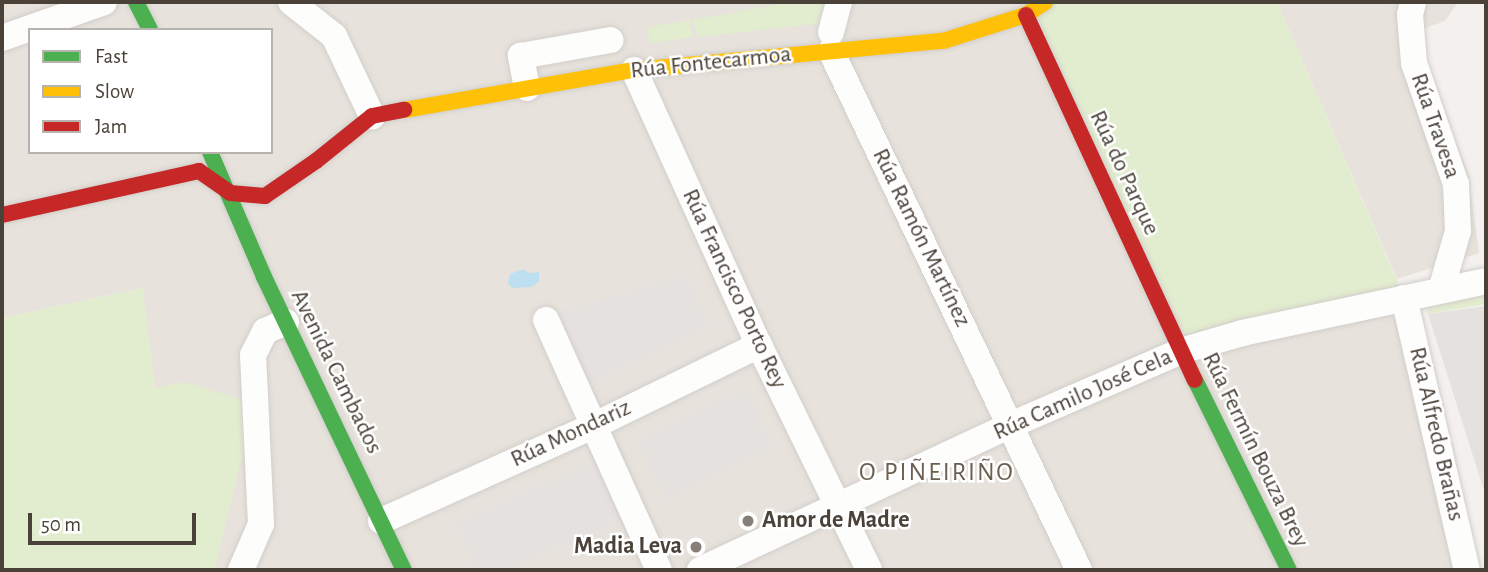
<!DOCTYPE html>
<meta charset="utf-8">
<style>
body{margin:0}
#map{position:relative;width:1488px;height:572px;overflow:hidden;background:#f3f0ed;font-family:"Alegreya Sans",sans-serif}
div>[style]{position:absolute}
.residential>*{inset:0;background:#e7e2db}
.green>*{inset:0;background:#e2ecce}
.parking>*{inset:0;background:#e5e1de}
.water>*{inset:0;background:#bedff0}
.roads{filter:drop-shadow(0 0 2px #d1cecb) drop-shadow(0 0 2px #d1cecb)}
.street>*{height:26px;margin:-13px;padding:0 13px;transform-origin:13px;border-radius:13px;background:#fdfdfc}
.fast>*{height:16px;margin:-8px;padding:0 8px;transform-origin:8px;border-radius:8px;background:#4caf50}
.slow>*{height:16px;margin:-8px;padding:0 8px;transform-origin:8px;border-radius:8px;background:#ffc107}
.jam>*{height:16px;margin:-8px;padding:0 8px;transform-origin:8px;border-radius:8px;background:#c62828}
.dots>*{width:19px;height:19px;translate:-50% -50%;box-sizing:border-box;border:4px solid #fff;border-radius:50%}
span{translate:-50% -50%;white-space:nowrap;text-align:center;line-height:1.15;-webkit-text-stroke:5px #fff;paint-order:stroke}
.street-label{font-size:24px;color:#4a4238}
.poi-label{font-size:24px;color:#4a4238;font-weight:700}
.left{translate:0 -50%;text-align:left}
.right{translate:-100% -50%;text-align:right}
.neighbourhood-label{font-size:26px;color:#6c5f4f;letter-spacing:2px}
.frame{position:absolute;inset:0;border:4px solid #4a4238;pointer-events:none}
.legend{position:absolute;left:28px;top:28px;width:245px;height:126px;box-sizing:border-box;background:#fff;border:2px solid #b7b3af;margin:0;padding:9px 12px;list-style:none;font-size:21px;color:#4a4238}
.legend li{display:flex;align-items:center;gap:14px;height:35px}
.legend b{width:35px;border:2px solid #b7b3af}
.scale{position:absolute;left:28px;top:513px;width:168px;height:32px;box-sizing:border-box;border:4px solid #4a4238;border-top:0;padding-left:9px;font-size:21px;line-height:24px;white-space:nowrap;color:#4a4238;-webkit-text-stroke:5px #fff;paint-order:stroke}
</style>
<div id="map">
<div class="residential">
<i style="clip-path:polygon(evenodd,2px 2px,1045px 2px,1404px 298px,1460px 570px,213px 570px,215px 567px,155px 388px,142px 288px,2px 318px,2px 2px,30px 30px,271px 30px,271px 152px,30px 152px,30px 30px)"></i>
<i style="clip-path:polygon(1277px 2px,1458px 2px,1445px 21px,1411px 33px,1468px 172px,1479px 253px,1397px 279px)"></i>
</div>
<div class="green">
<i style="clip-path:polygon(792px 2px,834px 2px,826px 23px,698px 37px,692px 20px)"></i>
<i style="clip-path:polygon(1045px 2px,1277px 2px,1404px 297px,1486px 282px,1486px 304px,1428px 314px,1427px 310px,1404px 298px,1181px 351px,1026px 15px)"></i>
<i style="clip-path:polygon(689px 20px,693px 37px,650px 43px,647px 27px)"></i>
<i style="clip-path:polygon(143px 288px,155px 388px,184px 382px,255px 404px,215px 567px,213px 570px,2px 570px,2px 318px)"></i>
</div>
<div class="parking">
<i style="clip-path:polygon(687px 275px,709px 326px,565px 394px,534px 319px)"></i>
<i style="clip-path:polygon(1486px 306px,1486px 497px,1428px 314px)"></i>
<i style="clip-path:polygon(746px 389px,774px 448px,665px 500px,637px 440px)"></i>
<i style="clip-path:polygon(592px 461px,621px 520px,507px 570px,478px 570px,456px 525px)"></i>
</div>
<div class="water">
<i style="clip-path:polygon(524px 269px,528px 273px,539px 272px,539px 282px,531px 287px,512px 288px,508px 283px,510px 274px)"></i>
</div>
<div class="roads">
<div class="street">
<i style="left:291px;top:2px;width:55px;rotate:38.3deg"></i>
<i style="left:334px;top:36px;width:89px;rotate:64.6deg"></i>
<i style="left:1413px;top:2px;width:13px;rotate:103deg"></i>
<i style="left:1410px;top:15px;width:48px;rotate:85.2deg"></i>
<i style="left:1414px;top:63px;width:128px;rotate:70.9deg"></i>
<i style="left:1456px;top:184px;width:47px;rotate:87.6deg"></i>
<i style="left:1458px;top:231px;width:61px;rotate:106.1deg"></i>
<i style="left:831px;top:32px;width:31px;rotate:-75deg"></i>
<i style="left:2px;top:38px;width:108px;rotate:-19.4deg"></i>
<i style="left:831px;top:51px;width:575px;rotate:64.46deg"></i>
<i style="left:634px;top:70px;width:302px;rotate:65.6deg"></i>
<i style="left:759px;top:345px;width:250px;rotate:63.9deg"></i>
<i style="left:527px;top:88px;width:33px;rotate:-101deg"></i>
<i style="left:521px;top:56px;width:91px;rotate:-10.1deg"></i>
<i style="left:1404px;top:298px;width:279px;rotate:77deg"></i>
<i style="left:546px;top:320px;width:274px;rotate:65.7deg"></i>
<i style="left:381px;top:521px;width:232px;rotate:-24.1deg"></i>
<i style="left:593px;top:426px;width:185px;rotate:-26deg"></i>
<i style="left:241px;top:570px;width:50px;rotate:-66.5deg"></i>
<i style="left:261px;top:524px;width:169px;rotate:-92.7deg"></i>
<i style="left:253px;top:355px;width:27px;rotate:-63deg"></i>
<i style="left:265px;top:331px;width:23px;rotate:-23deg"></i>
<i style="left:700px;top:570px;width:343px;rotate:-25deg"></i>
<i style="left:1011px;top:425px;width:185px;rotate:-23.5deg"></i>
<i style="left:1181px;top:351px;width:64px;rotate:-16.4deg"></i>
<i style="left:1242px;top:333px;width:249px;rotate:-12deg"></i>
</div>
<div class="fast">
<i style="left:136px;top:2px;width:31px;rotate:63deg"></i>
<i style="left:210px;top:152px;width:136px;rotate:66.6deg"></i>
<i style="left:264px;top:277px;width:325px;rotate:64.5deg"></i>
<i style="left:1195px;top:380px;width:212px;rotate:63.7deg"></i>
</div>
<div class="slow">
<i style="left:404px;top:110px;width:233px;rotate:-9.9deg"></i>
<i style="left:634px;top:70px;width:310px;rotate:-5.4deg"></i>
<i style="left:943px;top:41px;width:87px;rotate:-17.4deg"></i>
<i style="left:1026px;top:15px;width:23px;rotate:-34deg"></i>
</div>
<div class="jam">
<i style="left:1026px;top:15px;width:402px;rotate:65.2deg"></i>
<i style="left:2px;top:215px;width:202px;rotate:-12.6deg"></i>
<i style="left:199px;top:171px;width:38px;rotate:35deg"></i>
<i style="left:230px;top:193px;width:35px;rotate:5deg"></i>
<i style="left:265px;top:196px;width:62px;rotate:-34.5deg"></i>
<i style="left:316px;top:161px;width:72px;rotate:-38.8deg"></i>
<i style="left:372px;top:116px;width:33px;rotate:-11deg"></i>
</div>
</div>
<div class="dots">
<i style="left:748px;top:521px;background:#857f77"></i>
<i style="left:696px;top:547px;background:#857f77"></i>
</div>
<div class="street-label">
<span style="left:711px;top:63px;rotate:-6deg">Rúa Fontecarmoa</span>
<span style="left:1435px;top:126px;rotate:71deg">Rúa Travesa</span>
<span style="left:1124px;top:173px;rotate:65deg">Rúa do Parque</span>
<span style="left:921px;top:238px;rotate:64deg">Rúa Ramón Martínez</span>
<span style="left:734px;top:289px;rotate:65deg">Rúa Francisco Porto Rey</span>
<span style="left:336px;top:372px;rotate:64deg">Avenida Cambados</span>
<span style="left:1083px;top:395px;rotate:-24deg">Rúa Camilo José Cela</span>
<span style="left:571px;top:434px;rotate:-25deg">Rúa Mondariz</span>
<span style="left:1436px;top:434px;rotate:77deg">Rúa Alfredo Brañas</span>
<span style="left:1255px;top:450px;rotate:64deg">Rúa Fermín Bouza Brey</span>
</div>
<div class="poi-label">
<span class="left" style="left:762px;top:521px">Amor de Madre</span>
<span class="right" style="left:682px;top:547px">Madia Leva</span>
</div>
<div class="neighbourhood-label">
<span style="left:937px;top:473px">O PIÑEIRIÑO</span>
</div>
<div class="frame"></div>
<ul class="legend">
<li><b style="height:9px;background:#4caf50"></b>Fast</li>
<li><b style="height:9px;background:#ffc107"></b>Slow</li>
<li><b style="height:9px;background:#c62828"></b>Jam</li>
</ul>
<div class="scale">50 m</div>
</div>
